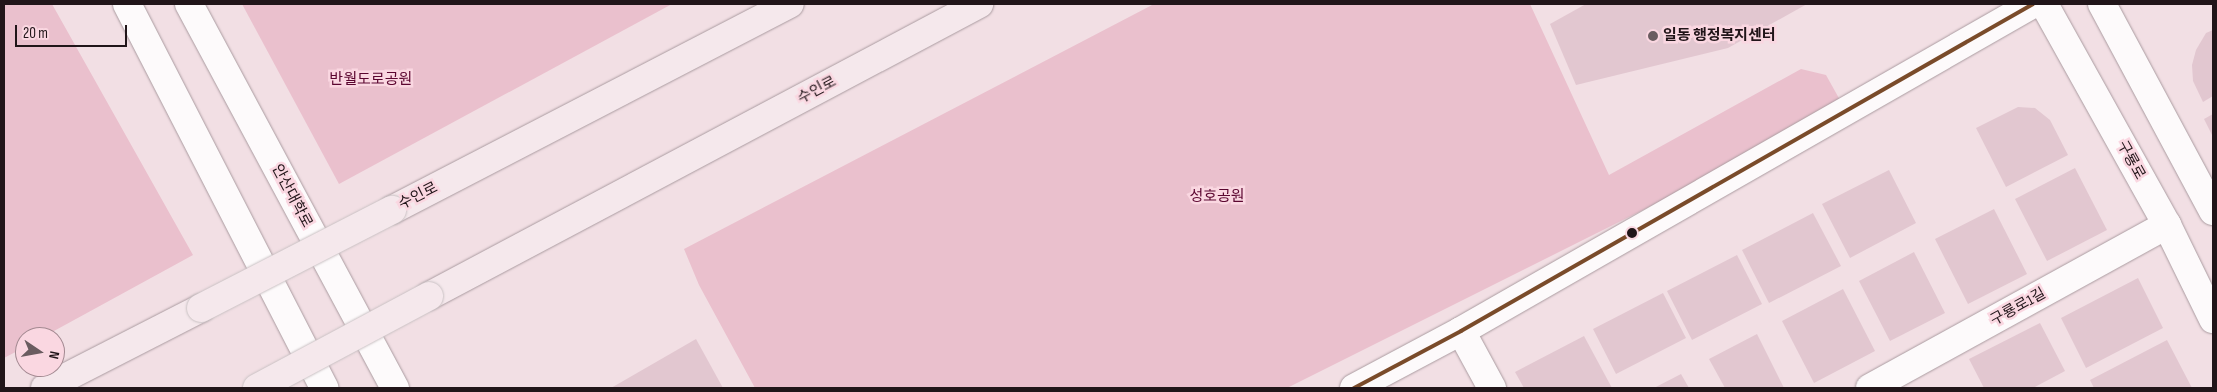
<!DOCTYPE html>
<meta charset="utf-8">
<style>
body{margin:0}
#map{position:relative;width:2217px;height:392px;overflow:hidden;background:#f2dfe4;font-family:"Sofia Sans Condensed","Noto Sans KR",sans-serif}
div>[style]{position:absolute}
.green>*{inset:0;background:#eac0cd}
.building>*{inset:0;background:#e2c7d0}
.roads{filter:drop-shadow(0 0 1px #aa9ba0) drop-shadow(0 0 1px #aa9ba0)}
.street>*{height:28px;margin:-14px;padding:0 14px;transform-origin:14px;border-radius:14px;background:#fdfafb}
.secondary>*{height:28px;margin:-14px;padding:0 14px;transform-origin:14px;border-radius:14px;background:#fdfafb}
.highway>*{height:28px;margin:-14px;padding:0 14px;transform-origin:14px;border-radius:14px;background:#f5e8ec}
.bridges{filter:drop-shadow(0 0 1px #c9c1c3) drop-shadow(0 0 1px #c9c1c3)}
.highway-bridge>*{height:28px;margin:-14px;padding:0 14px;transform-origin:14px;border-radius:14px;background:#f5e8ec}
.bus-1>*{height:4px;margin:-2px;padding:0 2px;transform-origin:2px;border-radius:2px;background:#7a4b2a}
.dots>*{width:14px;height:14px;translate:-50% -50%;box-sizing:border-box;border:2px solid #fad7e1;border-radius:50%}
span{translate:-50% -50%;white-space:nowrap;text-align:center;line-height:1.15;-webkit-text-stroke:5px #fad7e1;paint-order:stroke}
.poi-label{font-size:15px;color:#211519;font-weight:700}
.left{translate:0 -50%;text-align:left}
.park-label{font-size:15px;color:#5b0630}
.street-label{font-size:15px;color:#211519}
.frame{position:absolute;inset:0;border:5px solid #211519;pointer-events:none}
.north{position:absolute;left:15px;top:327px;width:50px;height:50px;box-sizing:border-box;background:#fad7e1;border:1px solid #a38991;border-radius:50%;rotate:102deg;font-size:14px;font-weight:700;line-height:20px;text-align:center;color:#211519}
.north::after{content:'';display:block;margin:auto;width:18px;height:22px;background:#6a5c60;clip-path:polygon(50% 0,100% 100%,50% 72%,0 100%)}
.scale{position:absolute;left:15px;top:25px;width:112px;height:22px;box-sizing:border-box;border:2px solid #211519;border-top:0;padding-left:6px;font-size:15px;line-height:18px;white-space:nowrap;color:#211519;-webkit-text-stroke:4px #fad7e1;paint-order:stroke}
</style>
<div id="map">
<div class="green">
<i style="clip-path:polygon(4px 4px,52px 4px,193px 255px,43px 337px,25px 337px,25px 347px,4px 358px)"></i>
<i style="clip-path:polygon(242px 4px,672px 4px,339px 184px)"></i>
<i style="clip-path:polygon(1154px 4px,1530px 4px,1609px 175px,1801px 69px,1826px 75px,1845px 109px,1287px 388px,755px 388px,699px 285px,684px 249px)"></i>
</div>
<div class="building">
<i style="clip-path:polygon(1586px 4px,1807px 4px,1728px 48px,1576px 85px,1550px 24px)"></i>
<i style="clip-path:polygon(2213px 30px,2213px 96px,2203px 102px,2193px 81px,2192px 65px,2196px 50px,2206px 33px)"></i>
<i style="clip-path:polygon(2018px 107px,2035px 108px,2050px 120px,2068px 155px,2006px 187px,1976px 128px)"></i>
<i style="clip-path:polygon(2213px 114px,2213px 137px,2204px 119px)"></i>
<i style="clip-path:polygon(2075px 168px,2107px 230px,2047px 261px,2015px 199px)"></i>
<i style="clip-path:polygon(1889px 170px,1916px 223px,1850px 258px,1822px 204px)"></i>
<i style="clip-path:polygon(1994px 209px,2027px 274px,1968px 304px,1935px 239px)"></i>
<i style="clip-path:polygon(1813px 213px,1841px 266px,1769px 303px,1742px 250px)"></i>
<i style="clip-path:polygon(1914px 252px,1945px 313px,1890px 341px,1859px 281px)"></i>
<i style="clip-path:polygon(1737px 255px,1762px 304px,1692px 340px,1667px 291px)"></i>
<i style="clip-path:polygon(2138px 278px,2163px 328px,2086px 368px,2061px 318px)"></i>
<i style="clip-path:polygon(1843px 289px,1875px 351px,1814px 383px,1782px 321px)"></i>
<i style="clip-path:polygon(1663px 293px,1686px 338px,1616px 374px,1593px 329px)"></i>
<i style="clip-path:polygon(2040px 323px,2065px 371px,2033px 388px,1984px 388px,1969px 359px)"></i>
<i style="clip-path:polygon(1757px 334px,1784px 388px,1725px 388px,1709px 359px)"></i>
<i style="clip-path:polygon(1584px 336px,1612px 388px,1524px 388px,1515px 372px)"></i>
<i style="clip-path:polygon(696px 339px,723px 388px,611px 388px)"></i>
<i style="clip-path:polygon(2167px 340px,2192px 388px,2094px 388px,2090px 380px)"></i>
<i style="clip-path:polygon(1681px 374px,1689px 388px,1654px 388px)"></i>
</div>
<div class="roads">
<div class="street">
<i style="left:1461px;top:331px;width:65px;rotate:61.5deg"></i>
<i style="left:1870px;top:388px;width:339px;rotate:-28.8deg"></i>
</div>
<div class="secondary">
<i style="left:127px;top:4px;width:432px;rotate:62.8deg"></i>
<i style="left:189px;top:4px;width:436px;rotate:61.8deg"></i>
<i style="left:2044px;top:4px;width:253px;rotate:60.9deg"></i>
<i style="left:2167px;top:225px;width:105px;rotate:63.9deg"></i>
<i style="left:2102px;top:4px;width:235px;rotate:61.8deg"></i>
<i style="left:1354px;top:388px;width:121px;rotate:-28deg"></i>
<i style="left:1461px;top:331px;width:659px;rotate:-29.76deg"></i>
</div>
<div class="highway">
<i style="left:392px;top:210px;width:448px;rotate:-27.4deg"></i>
<i style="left:429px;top:296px;width:623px;rotate:-27.96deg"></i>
<i style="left:45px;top:388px;width:175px;rotate:-27.1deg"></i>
</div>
</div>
<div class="bridges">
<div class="highway-bridge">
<i style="left:201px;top:308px;width:215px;rotate:-27.2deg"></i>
<i style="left:257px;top:388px;width:195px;rotate:-28.1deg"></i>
</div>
</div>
<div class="bus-1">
<i style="left:1354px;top:388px;width:121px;rotate:-28deg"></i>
<i style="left:1461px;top:331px;width:659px;rotate:-29.76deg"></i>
</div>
<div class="dots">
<i style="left:1653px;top:36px;background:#6a5c60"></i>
<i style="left:1632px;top:233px;background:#211519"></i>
</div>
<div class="poi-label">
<span class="left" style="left:1663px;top:36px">일동 행정복지센터</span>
</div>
<div class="park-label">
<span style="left:371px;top:80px">반월도로공원</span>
<span style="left:1217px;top:197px">성호공원</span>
</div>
<div class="street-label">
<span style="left:817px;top:90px;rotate:-28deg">수인로</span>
<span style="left:2131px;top:160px;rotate:61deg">구룡로</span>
<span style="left:292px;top:196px;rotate:62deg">안산대학로</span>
<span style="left:418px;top:196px;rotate:-27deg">수인로</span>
<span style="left:2018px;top:307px;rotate:-29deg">구룡로1길</span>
</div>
<div class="frame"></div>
<div class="north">N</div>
<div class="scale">20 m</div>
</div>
